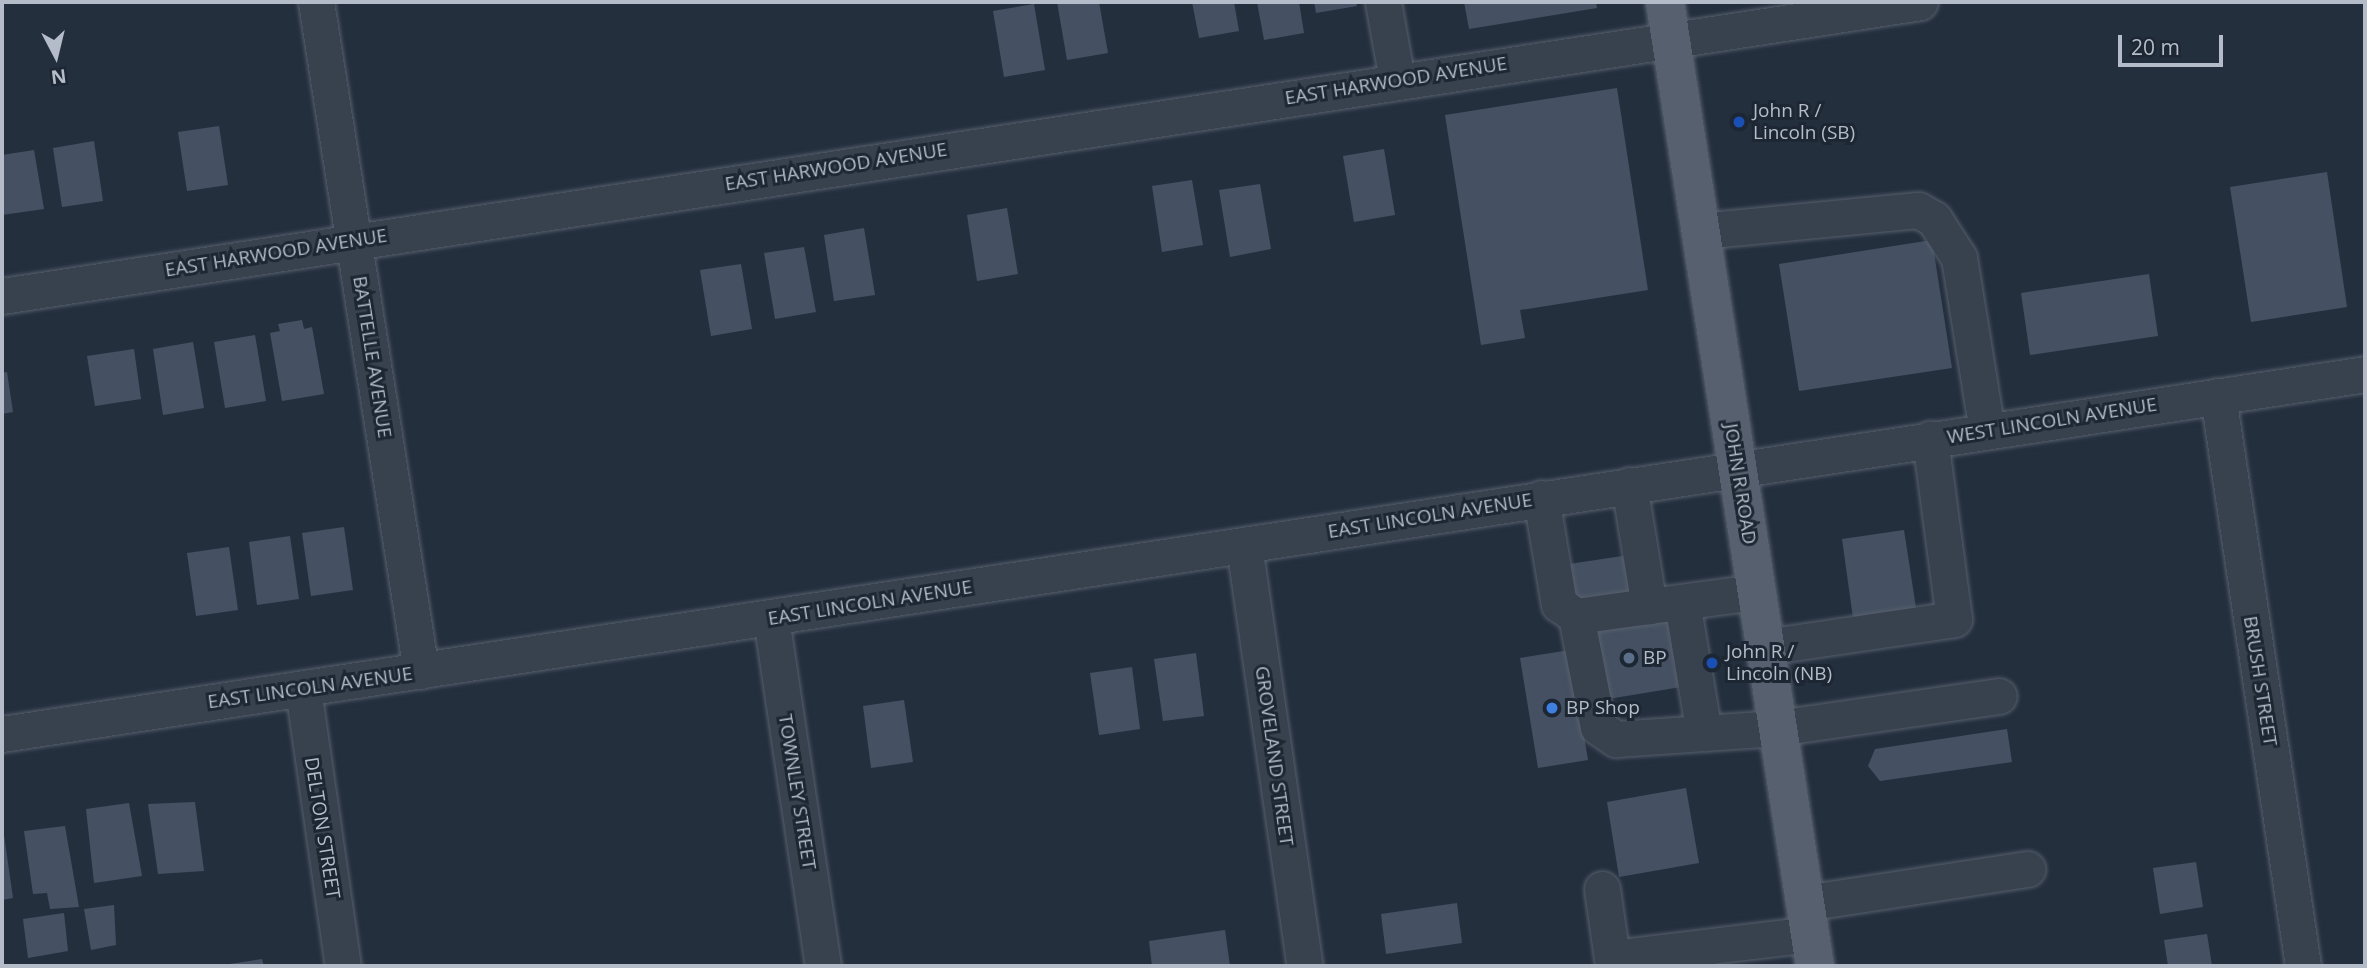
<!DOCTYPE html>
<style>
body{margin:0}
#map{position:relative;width:2367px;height:968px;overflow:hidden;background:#242f3e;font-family:"Open Sans",sans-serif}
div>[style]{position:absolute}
.building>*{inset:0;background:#455162}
.roads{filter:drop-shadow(0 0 2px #565f6c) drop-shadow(0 0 2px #565f6c)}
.minor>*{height:35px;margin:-17.5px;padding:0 17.5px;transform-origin:17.5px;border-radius:17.5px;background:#38414e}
.major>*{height:38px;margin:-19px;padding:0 19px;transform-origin:19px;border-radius:19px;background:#56606e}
.dots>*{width:19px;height:19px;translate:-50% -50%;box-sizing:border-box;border:4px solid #1d2633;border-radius:50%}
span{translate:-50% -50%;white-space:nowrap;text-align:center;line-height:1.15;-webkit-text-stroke:6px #1d2633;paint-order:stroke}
.street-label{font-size:19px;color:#b4bcc9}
.poi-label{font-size:19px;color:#b4bcc9}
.left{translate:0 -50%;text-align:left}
.frame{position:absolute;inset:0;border:4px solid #b4bcc9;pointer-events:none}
.north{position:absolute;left:21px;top:21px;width:70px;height:70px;-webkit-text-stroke:5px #1d2633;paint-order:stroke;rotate:173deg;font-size:19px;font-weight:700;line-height:28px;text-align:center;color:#b4bcc9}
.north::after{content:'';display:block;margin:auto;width:24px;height:32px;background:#b4bcc9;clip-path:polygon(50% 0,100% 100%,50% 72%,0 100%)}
.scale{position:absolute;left:2118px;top:35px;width:105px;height:32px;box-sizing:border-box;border:4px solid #b4bcc9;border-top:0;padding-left:9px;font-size:21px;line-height:24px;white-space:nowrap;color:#b4bcc9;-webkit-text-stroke:5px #1d2633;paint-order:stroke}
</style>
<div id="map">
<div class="building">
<i style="clip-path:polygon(1057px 2px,1099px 2px,1108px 53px,1067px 60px)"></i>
<i style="clip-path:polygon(1192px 2px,1234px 2px,1239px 31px,1199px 38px)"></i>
<i style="clip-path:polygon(1257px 2px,1299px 2px,1304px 33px,1264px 40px)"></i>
<i style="clip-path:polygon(1314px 2px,1356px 2px,1357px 6px,1316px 13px)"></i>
<i style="clip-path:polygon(1464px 2px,1596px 2px,1597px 8px,1469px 29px)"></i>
<i style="clip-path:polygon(1034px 4px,1045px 70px,1004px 77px,993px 11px)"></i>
<i style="clip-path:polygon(1617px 88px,1648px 290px,1520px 310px,1525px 338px,1481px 345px,1445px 115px)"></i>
<i style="clip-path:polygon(219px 126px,228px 185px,187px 191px,178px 132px)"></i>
<i style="clip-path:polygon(94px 141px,103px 201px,62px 207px,53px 148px)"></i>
<i style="clip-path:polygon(1384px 149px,1395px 215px,1354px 222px,1343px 156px)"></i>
<i style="clip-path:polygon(34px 150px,44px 209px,2px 215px,2px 155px)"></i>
<i style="clip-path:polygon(2327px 172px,2347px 307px,2251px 322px,2230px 187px)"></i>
<i style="clip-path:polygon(1192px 180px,1203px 245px,1162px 252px,1152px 186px)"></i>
<i style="clip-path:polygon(1260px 184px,1271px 249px,1230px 257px,1219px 190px)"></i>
<i style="clip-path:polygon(1007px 208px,1018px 274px,977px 281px,967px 215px)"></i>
<i style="clip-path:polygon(864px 228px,875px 295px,834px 301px,824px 235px)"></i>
<i style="clip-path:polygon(1932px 240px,1952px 368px,1799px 391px,1779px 264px)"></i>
<i style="clip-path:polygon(804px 247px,816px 312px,775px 319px,764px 253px)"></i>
<i style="clip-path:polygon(741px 264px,752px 329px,711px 336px,700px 270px)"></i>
<i style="clip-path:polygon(2149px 274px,2158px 336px,2030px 355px,2021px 293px)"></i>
<i style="clip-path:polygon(302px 320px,304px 329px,312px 327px,324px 394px,282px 401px,270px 333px,280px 331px,278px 324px)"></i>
<i style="clip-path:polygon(255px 335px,266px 401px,225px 408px,214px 342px)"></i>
<i style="clip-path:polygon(193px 342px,204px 408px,163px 415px,153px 349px)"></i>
<i style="clip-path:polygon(134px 349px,141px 399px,95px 406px,87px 356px)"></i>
<i style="clip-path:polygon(7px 372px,13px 412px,2px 414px,2px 373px)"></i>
<i style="clip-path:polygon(344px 527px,353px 590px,311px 596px,302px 533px)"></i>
<i style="clip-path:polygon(1904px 530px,1916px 608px,1853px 618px,1842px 539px)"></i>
<i style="clip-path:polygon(290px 536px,299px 599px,257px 605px,249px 542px)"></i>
<i style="clip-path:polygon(229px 547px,238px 610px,196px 616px,187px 553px)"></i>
<i style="clip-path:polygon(1629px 555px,1635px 596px,1575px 605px,1569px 564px)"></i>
<i style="clip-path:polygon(1669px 613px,1681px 687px,1596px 701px,1584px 627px)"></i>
<i style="clip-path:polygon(1570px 650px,1588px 760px,1538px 768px,1520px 658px)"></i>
<i style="clip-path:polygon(1196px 653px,1204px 716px,1163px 721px,1154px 659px)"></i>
<i style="clip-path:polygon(1132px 667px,1140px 729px,1099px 735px,1090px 673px)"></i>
<i style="clip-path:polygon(904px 700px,913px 762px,871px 768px,863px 706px)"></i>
<i style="clip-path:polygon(2007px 729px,2012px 762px,1880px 781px,1868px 766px,1875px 749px)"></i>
<i style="clip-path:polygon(1686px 788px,1699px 863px,1619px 877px,1607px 802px)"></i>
<i style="clip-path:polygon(195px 802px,204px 871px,158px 874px,148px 804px)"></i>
<i style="clip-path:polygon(129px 803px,142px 876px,94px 883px,86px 809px)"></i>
<i style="clip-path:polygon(65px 826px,79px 907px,50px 909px,47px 893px,33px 894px,24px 831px)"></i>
<i style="clip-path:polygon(4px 835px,13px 898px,2px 900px,2px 836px)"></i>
<i style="clip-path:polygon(2196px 862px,2203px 907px,2160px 914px,2153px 868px)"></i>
<i style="clip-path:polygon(1457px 903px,1462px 943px,1386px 954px,1381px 914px)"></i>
<i style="clip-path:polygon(114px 905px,116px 945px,91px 950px,84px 909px)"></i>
<i style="clip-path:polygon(64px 913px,68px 951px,28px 958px,23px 919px)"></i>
<i style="clip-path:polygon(1225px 930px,1230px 966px,1152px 966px,1149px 941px)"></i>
<i style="clip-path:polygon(2207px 934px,2212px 966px,2168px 966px,2164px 940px)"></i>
<i style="clip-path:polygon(262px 959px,264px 966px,223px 966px,223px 965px)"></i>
</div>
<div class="roads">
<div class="minor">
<i style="left:316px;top:2px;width:677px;rotate:81.08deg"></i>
<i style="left:1383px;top:2px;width:79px;rotate:79.8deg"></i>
<i style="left:1700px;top:231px;width:219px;rotate:-5.5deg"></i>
<i style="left:1918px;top:210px;width:18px;rotate:29deg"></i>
<i style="left:1934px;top:219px;width:46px;rotate:57.3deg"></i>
<i style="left:1959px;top:258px;width:175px;rotate:80.8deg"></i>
<i style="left:2px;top:296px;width:1940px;rotate:-8.71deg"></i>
<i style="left:2218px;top:396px;width:576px;rotate:81.52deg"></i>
<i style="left:1629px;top:485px;width:123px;rotate:80.6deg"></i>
<i style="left:1649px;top:606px;width:108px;rotate:-7.5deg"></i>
<i style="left:1541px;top:498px;width:108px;rotate:80.4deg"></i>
<i style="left:1559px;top:604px;width:21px;rotate:35deg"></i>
<i style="left:1576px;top:616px;width:74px;rotate:-7.8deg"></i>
<i style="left:1244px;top:545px;width:425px;rotate:81.8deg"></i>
<i style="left:1682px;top:602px;width:133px;rotate:80.5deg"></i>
<i style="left:1576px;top:616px;width:113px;rotate:78.8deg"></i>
<i style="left:1598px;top:727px;width:22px;rotate:34deg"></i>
<i style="left:1616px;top:739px;width:161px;rotate:-3.9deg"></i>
<i style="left:1777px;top:728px;width:224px;rotate:-8.2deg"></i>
<i style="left:771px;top:618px;width:352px;rotate:81.5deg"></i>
<i style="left:1765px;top:647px;width:191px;rotate:-8.4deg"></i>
<i style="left:1954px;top:619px;width:182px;rotate:-97.6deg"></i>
<i style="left:303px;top:689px;width:280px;rotate:81.8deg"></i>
<i style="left:2px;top:734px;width:2390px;rotate:-8.66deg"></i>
<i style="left:1602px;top:889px;width:70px;rotate:81.8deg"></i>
<i style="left:1612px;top:958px;width:199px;rotate:-6.9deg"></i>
<i style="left:1805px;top:903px;width:225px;rotate:-8.7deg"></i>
</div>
<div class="major">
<i style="left:1665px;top:2px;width:976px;rotate:81.16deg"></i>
</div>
</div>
<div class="dots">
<i style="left:1739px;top:122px;background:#1a4fb4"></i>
<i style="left:1629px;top:658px;background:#5c6f8a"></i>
<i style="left:1712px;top:663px;background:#1a4fb4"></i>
<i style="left:1552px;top:708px;background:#3f7fe0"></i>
</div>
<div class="street-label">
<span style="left:1396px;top:81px;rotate:-9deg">EAST HARWOOD AVENUE</span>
<span style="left:836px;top:167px;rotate:-9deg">EAST HARWOOD AVENUE</span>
<span style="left:276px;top:253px;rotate:-9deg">EAST HARWOOD AVENUE</span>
<span style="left:372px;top:357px;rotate:81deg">BATTELLE AVENUE</span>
<span style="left:2052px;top:421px;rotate:-9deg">WEST LINCOLN AVENUE</span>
<span style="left:1740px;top:484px;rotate:81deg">JOHN R ROAD</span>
<span style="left:1430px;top:516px;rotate:-9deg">EAST LINCOLN AVENUE</span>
<span style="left:870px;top:603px;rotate:-9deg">EAST LINCOLN AVENUE</span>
<span style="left:2260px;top:681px;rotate:81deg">BRUSH STREET</span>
<span style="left:310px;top:688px;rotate:-8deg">EAST LINCOLN AVENUE</span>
<span style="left:1274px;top:756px;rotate:82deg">GROVELAND STREET</span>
<span style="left:797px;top:792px;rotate:81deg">TOWNLEY STREET</span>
<span style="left:322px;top:828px;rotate:81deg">DELTON STREET</span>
</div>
<div class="poi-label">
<span class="left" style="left:1753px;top:122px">John R /<br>Lincoln (SB)</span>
<span class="left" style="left:1726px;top:663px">John R /<br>Lincoln (NB)</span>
<span class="left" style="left:1643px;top:658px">BP</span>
<span class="left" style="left:1566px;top:708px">BP Shop</span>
</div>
<div class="frame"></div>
<div class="north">N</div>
<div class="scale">20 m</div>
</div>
